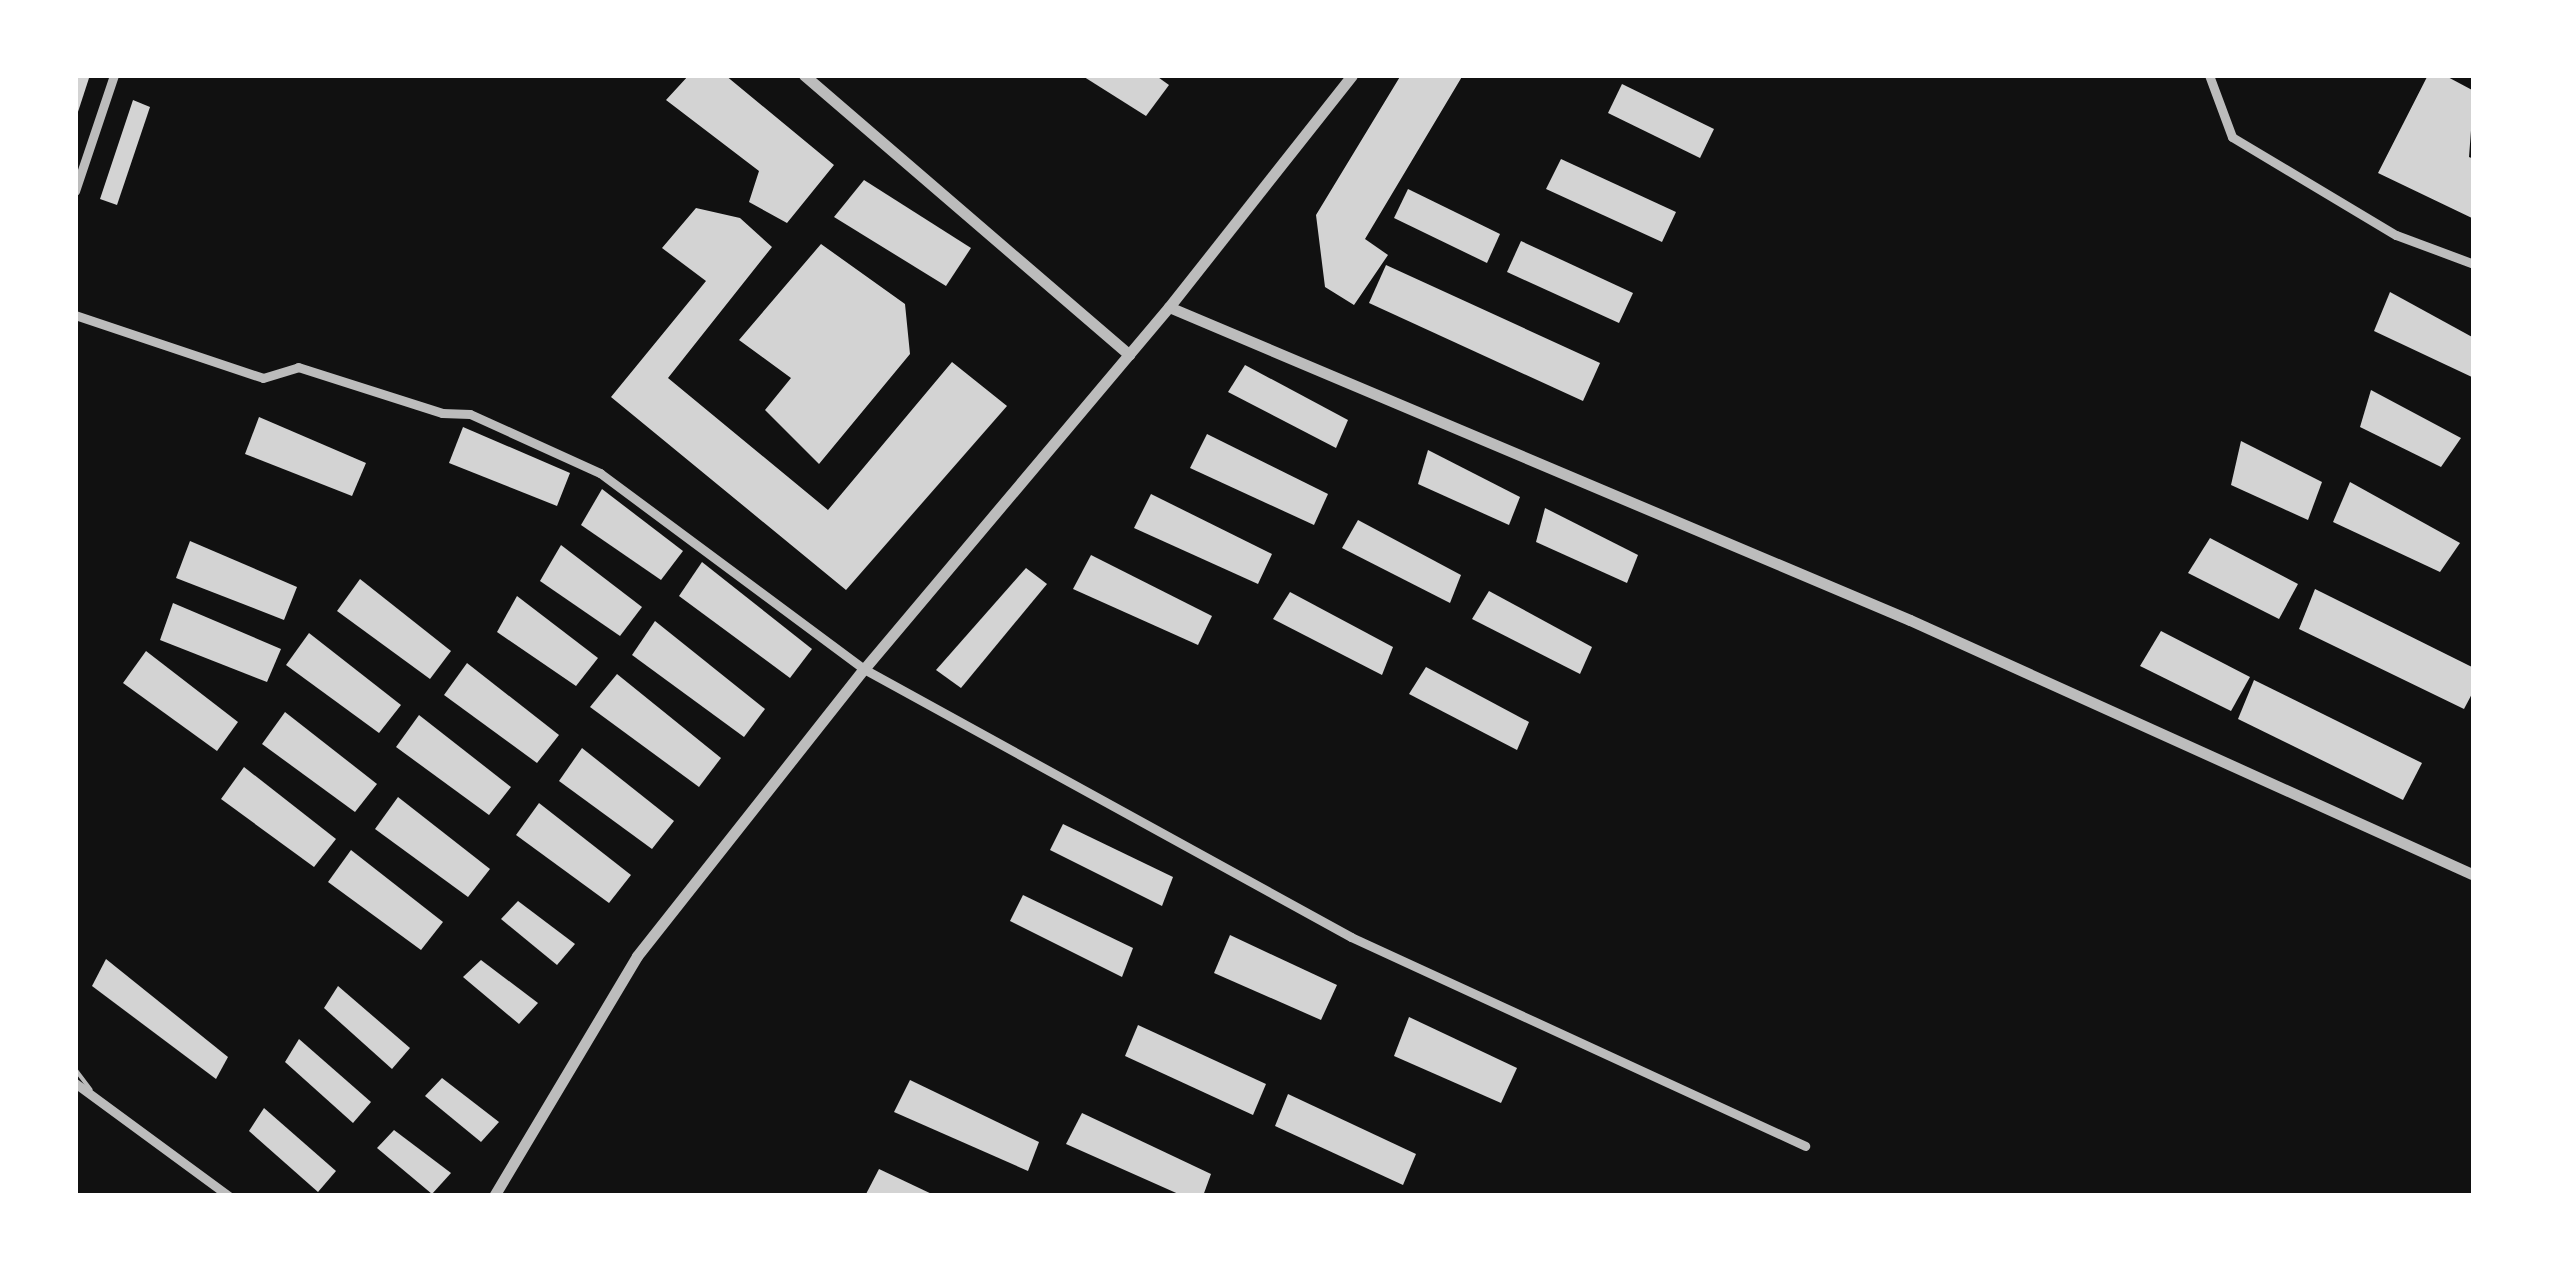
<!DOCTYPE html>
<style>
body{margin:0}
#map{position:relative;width:2549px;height:1271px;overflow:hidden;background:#111;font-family:"PT Sans Narrow",sans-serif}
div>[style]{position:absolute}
.building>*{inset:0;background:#d3d3d3}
.service>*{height:4px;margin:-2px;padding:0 2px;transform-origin:2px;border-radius:2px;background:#bcbcbc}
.minor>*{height:9px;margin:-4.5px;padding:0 4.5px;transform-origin:4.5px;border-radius:4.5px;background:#bcbcbc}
.tertiary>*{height:11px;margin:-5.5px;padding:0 5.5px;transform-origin:5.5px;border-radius:5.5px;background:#bcbcbc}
span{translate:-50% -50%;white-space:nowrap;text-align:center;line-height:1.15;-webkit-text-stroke:8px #fff;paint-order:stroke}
.frame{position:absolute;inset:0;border:78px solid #fff;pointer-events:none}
</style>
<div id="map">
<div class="building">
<i style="clip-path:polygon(75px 75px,90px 75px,76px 118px,75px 118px)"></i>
<i style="clip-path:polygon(689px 75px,725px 75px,834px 165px,787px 223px,749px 202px,759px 171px,666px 100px)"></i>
<i style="clip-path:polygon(1081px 75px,1155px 75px,1169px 85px,1146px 116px)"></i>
<i style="clip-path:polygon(1401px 75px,1463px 75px,1365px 239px,1388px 255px,1354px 305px,1325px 287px,1316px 215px)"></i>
<i style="clip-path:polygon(2428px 75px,2444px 75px,2474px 91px,2469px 157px,2474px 159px,2474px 219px,2378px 173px)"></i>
<i style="clip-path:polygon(1622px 84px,1714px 129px,1700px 158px,1608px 113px)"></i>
<i style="clip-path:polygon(133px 100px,150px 107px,117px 205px,100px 199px)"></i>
<i style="clip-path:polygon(1561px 159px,1676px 212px,1662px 242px,1546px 189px)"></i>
<i style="clip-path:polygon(864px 180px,971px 248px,946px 286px,834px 217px)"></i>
<i style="clip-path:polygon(1408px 189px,1500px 234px,1487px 263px,1394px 218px)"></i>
<i style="clip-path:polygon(696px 208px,740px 218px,772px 247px,668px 378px,828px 510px,952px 362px,1007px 406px,846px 590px,611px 397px,706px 281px,662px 248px)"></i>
<i style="clip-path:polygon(1521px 241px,1633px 293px,1619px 323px,1507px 272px)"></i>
<i style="clip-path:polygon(821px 244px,905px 304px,910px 354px,819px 464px,765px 410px,791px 378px,739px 340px)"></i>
<i style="clip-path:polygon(1386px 265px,1600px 363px,1583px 401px,1369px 303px)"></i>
<i style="clip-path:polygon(2390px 292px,2474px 338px,2474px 378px,2374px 331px)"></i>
<i style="clip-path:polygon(1245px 365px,1348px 420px,1336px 448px,1228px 392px)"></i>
<i style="clip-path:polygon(2371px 390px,2461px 438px,2441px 467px,2360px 427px)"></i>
<i style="clip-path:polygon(259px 417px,366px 463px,352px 496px,245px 454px)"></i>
<i style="clip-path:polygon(463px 427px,570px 473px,557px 506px,449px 463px)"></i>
<i style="clip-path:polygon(1207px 434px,1328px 494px,1314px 525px,1190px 468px)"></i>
<i style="clip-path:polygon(2241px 441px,2322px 482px,2308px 520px,2231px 485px)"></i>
<i style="clip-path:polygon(1428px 450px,1520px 497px,1509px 525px,1418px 484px)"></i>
<i style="clip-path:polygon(2350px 482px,2460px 543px,2440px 572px,2333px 522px)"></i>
<i style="clip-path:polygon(602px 489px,683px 551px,661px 580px,581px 525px)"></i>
<i style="clip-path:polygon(1151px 494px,1272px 554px,1258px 584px,1134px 528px)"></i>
<i style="clip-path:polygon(1545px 508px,1638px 555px,1627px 583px,1536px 542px)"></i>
<i style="clip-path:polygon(1358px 520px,1461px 575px,1450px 603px,1342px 548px)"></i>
<i style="clip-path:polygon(2210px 538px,2298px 584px,2279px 619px,2188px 573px)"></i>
<i style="clip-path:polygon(190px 541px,297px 587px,284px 620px,176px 578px)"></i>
<i style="clip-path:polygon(561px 545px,642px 607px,620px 636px,540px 581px)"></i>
<i style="clip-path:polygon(1091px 555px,1212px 616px,1198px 645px,1073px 589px)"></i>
<i style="clip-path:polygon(702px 562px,812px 649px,790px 678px,679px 596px)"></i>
<i style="clip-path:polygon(1026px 568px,1047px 584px,961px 688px,936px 670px)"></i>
<i style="clip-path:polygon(360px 579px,451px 651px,430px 679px,337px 611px)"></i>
<i style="clip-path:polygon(2315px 589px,2474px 668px,2474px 690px,2464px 709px,2299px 629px)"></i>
<i style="clip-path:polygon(1489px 591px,1592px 647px,1580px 674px,1472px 619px)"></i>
<i style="clip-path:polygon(1290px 592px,1393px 647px,1382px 675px,1273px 619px)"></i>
<i style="clip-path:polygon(517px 596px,598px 658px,576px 686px,497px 632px)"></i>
<i style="clip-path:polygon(173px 603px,281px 649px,267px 682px,160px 640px)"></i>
<i style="clip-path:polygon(655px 621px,765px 709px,744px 737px,632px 655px)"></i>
<i style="clip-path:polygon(2161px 631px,2250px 677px,2231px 711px,2140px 666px)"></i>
<i style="clip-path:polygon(309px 633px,401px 705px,379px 733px,286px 665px)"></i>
<i style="clip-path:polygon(146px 651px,238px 722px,217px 751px,123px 683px)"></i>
<i style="clip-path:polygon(467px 663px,559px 735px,537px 763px,444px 695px)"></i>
<i style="clip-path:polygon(1426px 667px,1529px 722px,1517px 750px,1409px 694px)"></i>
<i style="clip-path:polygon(617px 674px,721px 758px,699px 787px,590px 707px)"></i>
<i style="clip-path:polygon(2254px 680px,2422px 763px,2403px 800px,2238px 719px)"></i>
<i style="clip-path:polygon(285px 712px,377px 784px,355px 812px,262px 744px)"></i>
<i style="clip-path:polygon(419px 715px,511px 787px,489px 815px,396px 747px)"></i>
<i style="clip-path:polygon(582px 748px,674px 821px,652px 849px,559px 781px)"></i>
<i style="clip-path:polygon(244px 767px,336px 839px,314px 867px,221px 799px)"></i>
<i style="clip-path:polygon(398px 797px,490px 869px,468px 897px,375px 829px)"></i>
<i style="clip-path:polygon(539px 803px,631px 875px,609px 903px,516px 835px)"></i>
<i style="clip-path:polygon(1063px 824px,1173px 877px,1162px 906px,1050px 850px)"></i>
<i style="clip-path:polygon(351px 850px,443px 922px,421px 950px,328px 882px)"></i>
<i style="clip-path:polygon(1023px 895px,1133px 948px,1122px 977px,1010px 921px)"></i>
<i style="clip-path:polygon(518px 901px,575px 944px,557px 965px,501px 919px)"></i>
<i style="clip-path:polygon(1230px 935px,1337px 985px,1321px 1020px,1214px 973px)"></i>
<i style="clip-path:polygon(106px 959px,228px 1057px,216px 1079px,92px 986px)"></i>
<i style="clip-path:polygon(481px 960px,538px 1003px,519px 1024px,463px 977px)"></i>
<i style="clip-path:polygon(338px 986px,410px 1048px,392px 1069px,324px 1008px)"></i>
<i style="clip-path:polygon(1409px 1017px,1517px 1068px,1501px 1103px,1394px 1056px)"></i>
<i style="clip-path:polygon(1138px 1025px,1266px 1084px,1253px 1115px,1125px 1056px)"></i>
<i style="clip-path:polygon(299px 1039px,371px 1102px,353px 1123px,285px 1062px)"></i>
<i style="clip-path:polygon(442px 1078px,499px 1122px,481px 1142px,425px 1096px)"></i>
<i style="clip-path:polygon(910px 1080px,1039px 1142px,1028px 1171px,894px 1112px)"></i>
<i style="clip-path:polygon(1288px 1094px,1416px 1154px,1403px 1185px,1275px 1126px)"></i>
<i style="clip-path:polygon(264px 1108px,336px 1171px,318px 1192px,249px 1131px)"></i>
<i style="clip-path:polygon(1082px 1113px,1211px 1174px,1203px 1196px,1183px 1196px,1066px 1144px)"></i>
<i style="clip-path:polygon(394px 1130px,451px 1173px,432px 1194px,377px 1148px)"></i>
<i style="clip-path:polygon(879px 1169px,936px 1196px,865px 1196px)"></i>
</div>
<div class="service">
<i style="left:75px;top:1069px;width:26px;rotate:53deg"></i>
</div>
<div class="minor">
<i style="left:2209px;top:75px;width:66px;rotate:69.6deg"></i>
<i style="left:2232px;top:137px;width:191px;rotate:30.9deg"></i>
<i style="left:2396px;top:235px;width:83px;rotate:20.4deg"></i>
<i style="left:75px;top:191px;width:122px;rotate:-71.4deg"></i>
<i style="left:75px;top:315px;width:198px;rotate:18.5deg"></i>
<i style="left:263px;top:378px;width:37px;rotate:-17deg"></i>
<i style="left:298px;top:367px;width:151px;rotate:17.7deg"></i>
<i style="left:442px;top:413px;width:28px;rotate:2deg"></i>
<i style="left:470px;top:414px;width:143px;rotate:24.4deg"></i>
<i style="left:600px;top:473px;width:329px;rotate:36.6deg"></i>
<i style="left:864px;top:669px;width:556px;rotate:28.82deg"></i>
<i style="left:1351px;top:937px;width:500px;rotate:24.7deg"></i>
<i style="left:75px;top:1083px;width:191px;rotate:36.3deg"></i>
</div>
<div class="tertiary">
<i style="left:804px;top:75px;width:429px;rotate:40.7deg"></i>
<i style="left:1169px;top:307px;width:804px;rotate:22.9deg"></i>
<i style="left:1910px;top:620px;width:619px;rotate:24.33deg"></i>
<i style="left:494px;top:1196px;width:279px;rotate:-59.2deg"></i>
<i style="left:637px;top:956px;width:366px;rotate:-51.7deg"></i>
<i style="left:864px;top:669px;width:473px;rotate:-49.9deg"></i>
<i style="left:1169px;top:307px;width:295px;rotate:-51.7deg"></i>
</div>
<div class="frame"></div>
</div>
